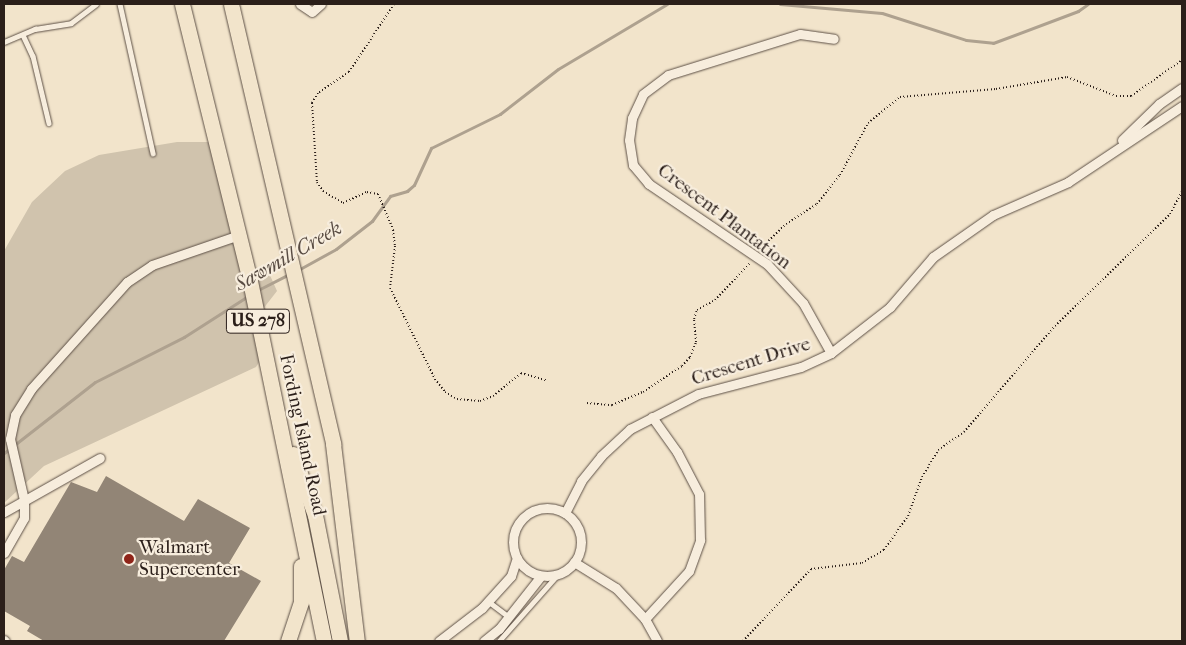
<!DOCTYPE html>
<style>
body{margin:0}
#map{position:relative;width:1186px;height:645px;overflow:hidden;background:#f2e4cb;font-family:"IM FELL French Canon",serif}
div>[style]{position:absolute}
.green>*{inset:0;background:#d0c3ad}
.stream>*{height:3px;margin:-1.5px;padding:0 1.5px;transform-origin:1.5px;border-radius:1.5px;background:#aea18f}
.building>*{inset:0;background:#928576}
.path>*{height:2px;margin-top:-1px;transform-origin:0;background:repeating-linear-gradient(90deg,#2b1f1a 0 1px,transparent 0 3.5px)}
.roads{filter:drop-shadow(0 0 1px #5d5046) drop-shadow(0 0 1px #5d5046)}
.lane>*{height:4.5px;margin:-2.25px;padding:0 2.25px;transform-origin:2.25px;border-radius:2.25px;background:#f7eddd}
.street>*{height:9px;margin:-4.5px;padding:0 4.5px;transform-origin:4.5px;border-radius:4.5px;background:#f7eddd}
.street>.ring{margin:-4.5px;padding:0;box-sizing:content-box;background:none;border:9px solid #f7eddd;border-radius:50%}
.highway>*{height:15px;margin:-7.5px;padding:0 7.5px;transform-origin:7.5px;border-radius:7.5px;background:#f2e4cb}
.dots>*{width:14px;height:14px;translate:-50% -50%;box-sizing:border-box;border:2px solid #f7eddd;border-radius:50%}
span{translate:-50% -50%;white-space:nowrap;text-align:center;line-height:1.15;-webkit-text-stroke:4.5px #f7eddd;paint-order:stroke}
.shield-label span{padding:1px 4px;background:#f7eddd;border:1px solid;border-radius:4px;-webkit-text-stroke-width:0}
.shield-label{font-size:18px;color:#2b1f1a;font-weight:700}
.street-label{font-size:19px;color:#2b1f1a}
.poi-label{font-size:19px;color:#2b1f1a}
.left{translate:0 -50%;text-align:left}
.water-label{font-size:20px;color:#594c43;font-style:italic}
.frame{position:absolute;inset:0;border:5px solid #2b1f1a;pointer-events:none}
</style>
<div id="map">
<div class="green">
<i style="clip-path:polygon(177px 142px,213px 142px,220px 146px,255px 268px,269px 273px,277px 291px,263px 309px,268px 348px,256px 367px,44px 466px,4px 503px,4px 251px,32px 202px,65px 171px,99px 155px)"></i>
</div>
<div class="stream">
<i style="left:780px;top:4px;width:102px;rotate:5deg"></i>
<i style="left:882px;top:13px;width:88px;rotate:17.8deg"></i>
<i style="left:966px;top:40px;width:27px;rotate:6deg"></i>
<i style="left:993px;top:43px;width:91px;rotate:-20.6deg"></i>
<i style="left:1078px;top:11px;width:12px;rotate:-35deg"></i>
<i style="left:298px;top:270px;width:43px;rotate:-28.9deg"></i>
<i style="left:336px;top:249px;width:46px;rotate:-37.9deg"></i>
<i style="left:372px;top:221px;width:31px;rotate:-54deg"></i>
<i style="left:390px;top:196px;width:18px;rotate:-16deg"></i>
<i style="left:407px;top:191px;width:9px;rotate:-41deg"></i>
<i style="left:414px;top:185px;width:41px;rotate:-65.3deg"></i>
<i style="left:431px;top:148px;width:77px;rotate:-26.2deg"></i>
<i style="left:500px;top:114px;width:73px;rotate:-37.8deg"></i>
<i style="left:558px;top:69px;width:127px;rotate:-30.8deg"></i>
<i style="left:256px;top:291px;width:36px;rotate:-27deg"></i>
<i style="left:4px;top:453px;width:115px;rotate:-38deg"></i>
<i style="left:95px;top:382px;width:100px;rotate:-26.8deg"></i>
<i style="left:184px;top:337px;width:76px;rotate:-32.6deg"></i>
</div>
<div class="building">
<i style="clip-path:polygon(106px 476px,184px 521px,198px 499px,250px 528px,229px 563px,261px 581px,224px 641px,44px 641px,27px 631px,30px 626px,4px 611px,4px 570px,12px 556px,24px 562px,71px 482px,97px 492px)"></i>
</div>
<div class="path">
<i style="left:394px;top:4px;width:82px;rotate:123.5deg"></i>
<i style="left:349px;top:72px;width:37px;rotate:146deg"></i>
<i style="left:318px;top:93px;width:12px;rotate:121deg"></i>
<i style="left:312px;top:103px;width:79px;rotate:86.4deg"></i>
<i style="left:317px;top:182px;width:11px;rotate:56deg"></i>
<i style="left:323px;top:191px;width:23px;rotate:31deg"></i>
<i style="left:343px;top:203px;width:26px;rotate:-25deg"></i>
<i style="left:367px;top:192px;width:11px;rotate:10deg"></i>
<i style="left:378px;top:194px;width:39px;rotate:67deg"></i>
<i style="left:393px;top:230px;width:16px;rotate:83deg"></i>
<i style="left:395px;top:246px;width:42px;rotate:96.8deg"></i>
<i style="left:390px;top:288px;width:102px;rotate:63.7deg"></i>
<i style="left:435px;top:379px;width:16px;rotate:52deg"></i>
<i style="left:445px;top:392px;width:14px;rotate:30deg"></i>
<i style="left:457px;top:399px;width:23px;rotate:5deg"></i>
<i style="left:480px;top:401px;width:14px;rotate:-21deg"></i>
<i style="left:493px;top:396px;width:36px;rotate:-39deg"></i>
<i style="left:521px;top:373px;width:26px;rotate:16deg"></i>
<i style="left:761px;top:248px;width:35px;rotate:-44deg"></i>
<i style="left:786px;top:224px;width:37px;rotate:-33deg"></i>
<i style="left:817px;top:204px;width:37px;rotate:-52deg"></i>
<i style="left:840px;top:175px;width:59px;rotate:-61.7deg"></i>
<i style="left:868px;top:123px;width:41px;rotate:-39.1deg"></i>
<i style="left:900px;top:97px;width:96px;rotate:-4.8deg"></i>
<i style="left:996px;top:89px;width:72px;rotate:-9.6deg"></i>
<i style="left:1067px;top:77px;width:53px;rotate:21.2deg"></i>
<i style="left:1116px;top:96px;width:15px"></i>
<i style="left:1131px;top:96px;width:62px;rotate:-35.2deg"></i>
<i style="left:587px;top:403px;width:25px;rotate:5deg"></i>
<i style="left:612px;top:405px;width:34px;rotate:-23deg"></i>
<i style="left:643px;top:392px;width:47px;rotate:-33.7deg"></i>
<i style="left:682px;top:366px;width:12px;rotate:-48deg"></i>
<i style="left:690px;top:357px;width:16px;rotate:-68deg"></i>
<i style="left:696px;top:342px;width:23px;rotate:-95deg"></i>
<i style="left:694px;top:319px;width:9px;rotate:-72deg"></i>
<i style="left:697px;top:310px;width:21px;rotate:-29deg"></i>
<i style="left:715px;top:300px;width:50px;rotate:-46.6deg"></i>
<i style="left:743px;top:641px;width:99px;rotate:-46.6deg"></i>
<i style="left:811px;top:569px;width:51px;rotate:-6.7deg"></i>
<i style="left:862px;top:563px;width:26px;rotate:-31deg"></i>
<i style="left:884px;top:550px;width:42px;rotate:-54.8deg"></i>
<i style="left:908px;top:516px;width:41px;rotate:-70.3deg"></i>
<i style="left:922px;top:477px;width:31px;rotate:-59deg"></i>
<i style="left:938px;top:450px;width:32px;rotate:-35deg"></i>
<i style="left:964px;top:432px;width:140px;rotate:-49.4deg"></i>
<i style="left:1055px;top:326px;width:161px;rotate:-44.2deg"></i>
<i style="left:1170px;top:214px;width:26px;rotate:-62deg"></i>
</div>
<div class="roads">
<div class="lane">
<i style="left:120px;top:4px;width:153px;rotate:77.5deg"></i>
<i style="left:23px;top:35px;width:23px;rotate:65deg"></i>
<i style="left:33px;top:56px;width:69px;rotate:76.6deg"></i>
<i style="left:4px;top:42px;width:34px;rotate:-23deg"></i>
<i style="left:35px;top:29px;width:36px;rotate:-9deg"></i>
<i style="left:71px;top:23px;width:31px;rotate:-37deg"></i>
<i style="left:488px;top:601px;width:26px;rotate:37deg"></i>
<i style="left:499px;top:641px;width:89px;rotate:-48.6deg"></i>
</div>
<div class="street">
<i style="left:300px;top:4px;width:14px;rotate:34deg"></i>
<i style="left:312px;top:12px;width:12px;rotate:-42deg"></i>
<i style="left:1122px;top:140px;width:52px;rotate:-44.2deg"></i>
<i style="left:1159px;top:104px;width:28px;rotate:-35deg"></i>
<i style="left:831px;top:353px;width:57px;rotate:-119.2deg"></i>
<i style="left:803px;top:303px;width:53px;rotate:-132.7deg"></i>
<i style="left:767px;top:264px;width:143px;rotate:-145.9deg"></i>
<i style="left:649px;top:184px;width:25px;rotate:-130deg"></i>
<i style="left:633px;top:165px;width:25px;rotate:-99deg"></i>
<i style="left:629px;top:140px;width:22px;rotate:-82deg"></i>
<i style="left:632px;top:118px;width:26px;rotate:-65deg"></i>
<i style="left:643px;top:94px;width:31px;rotate:-37deg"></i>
<i style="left:668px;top:75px;width:138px;rotate:-17.3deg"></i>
<i style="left:800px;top:34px;width:34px;rotate:8deg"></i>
<i class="ring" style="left:513px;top:508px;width:59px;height:59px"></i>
<i style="left:4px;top:512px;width:110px;rotate:-29.4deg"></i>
<i style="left:565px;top:513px;width:36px;rotate:-63deg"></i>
<i style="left:581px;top:481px;width:32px;rotate:-51deg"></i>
<i style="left:601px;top:456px;width:40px;rotate:-43deg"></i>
<i style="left:630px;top:429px;width:76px;rotate:-27.2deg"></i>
<i style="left:698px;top:394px;width:106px;rotate:-14.7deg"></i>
<i style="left:801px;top:367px;width:33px;rotate:-25deg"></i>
<i style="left:831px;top:353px;width:75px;rotate:-37.9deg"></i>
<i style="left:890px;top:307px;width:66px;rotate:-49.3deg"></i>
<i style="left:933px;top:257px;width:73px;rotate:-35deg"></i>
<i style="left:993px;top:215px;width:82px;rotate:-23.7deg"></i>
<i style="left:1068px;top:182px;width:137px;rotate:-33.7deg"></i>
<i style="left:4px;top:553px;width:40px;rotate:-60.3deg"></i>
<i style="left:24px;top:518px;width:18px;rotate:-90deg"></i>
<i style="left:24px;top:500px;width:63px;rotate:-102.9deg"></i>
<i style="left:10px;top:439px;width:25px;rotate:-78deg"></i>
<i style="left:15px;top:415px;width:31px;rotate:-58deg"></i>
<i style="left:31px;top:389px;width:144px;rotate:-48.1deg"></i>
<i style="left:127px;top:282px;width:30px;rotate:-34deg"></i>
<i style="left:152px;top:265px;width:92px;rotate:-19deg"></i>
<i style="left:574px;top:562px;width:49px;rotate:31.8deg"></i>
<i style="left:616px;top:588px;width:42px;rotate:46.9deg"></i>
<i style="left:645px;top:619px;width:25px;rotate:61deg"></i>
<i style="left:645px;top:619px;width:65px;rotate:-47.5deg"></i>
<i style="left:689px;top:571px;width:33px;rotate:-70deg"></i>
<i style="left:700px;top:540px;width:46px;rotate:-91.2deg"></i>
<i style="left:699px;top:494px;width:47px;rotate:-117.6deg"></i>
<i style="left:677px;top:452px;width:43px;rotate:-125.5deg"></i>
<i style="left:4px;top:640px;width:1px;rotate:45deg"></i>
<i style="left:439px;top:641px;width:54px;rotate:-37.5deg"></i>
<i style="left:482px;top:608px;width:43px;rotate:-47.8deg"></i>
<i style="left:511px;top:576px;width:19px;rotate:-72deg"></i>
<i style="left:484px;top:641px;width:19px;rotate:-39deg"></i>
<i style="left:499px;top:629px;width:66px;rotate:-51.7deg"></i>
</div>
<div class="highway">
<i style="left:182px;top:4px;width:285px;rotate:76.2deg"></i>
<i style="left:250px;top:281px;width:368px;rotate:78.4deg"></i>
<i style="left:231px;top:4px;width:452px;rotate:76.9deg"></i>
<i style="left:333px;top:444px;width:198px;rotate:83.1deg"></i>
<i style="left:293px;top:454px;width:65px;rotate:70.2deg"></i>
<i style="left:315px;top:515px;width:128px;rotate:78.8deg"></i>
<i style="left:288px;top:641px;width:41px;rotate:-71.6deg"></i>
<i style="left:301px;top:602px;width:36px;rotate:-90deg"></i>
</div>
</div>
<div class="dots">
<i style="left:129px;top:559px;background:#8f2418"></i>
</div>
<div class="shield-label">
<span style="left:258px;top:321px">US 278</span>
</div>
<div class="street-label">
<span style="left:724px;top:217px;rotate:37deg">Crescent Plantation</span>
<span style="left:751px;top:362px;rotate:-17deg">Crescent Drive</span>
<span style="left:302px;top:435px;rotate:78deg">Fording Island Road</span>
</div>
<div class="poi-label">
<span class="left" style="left:139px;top:559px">Walmart<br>Supercenter</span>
</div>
<div class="water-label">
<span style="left:288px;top:256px;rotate:-30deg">Sawmill Creek</span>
</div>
<div class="frame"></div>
</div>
